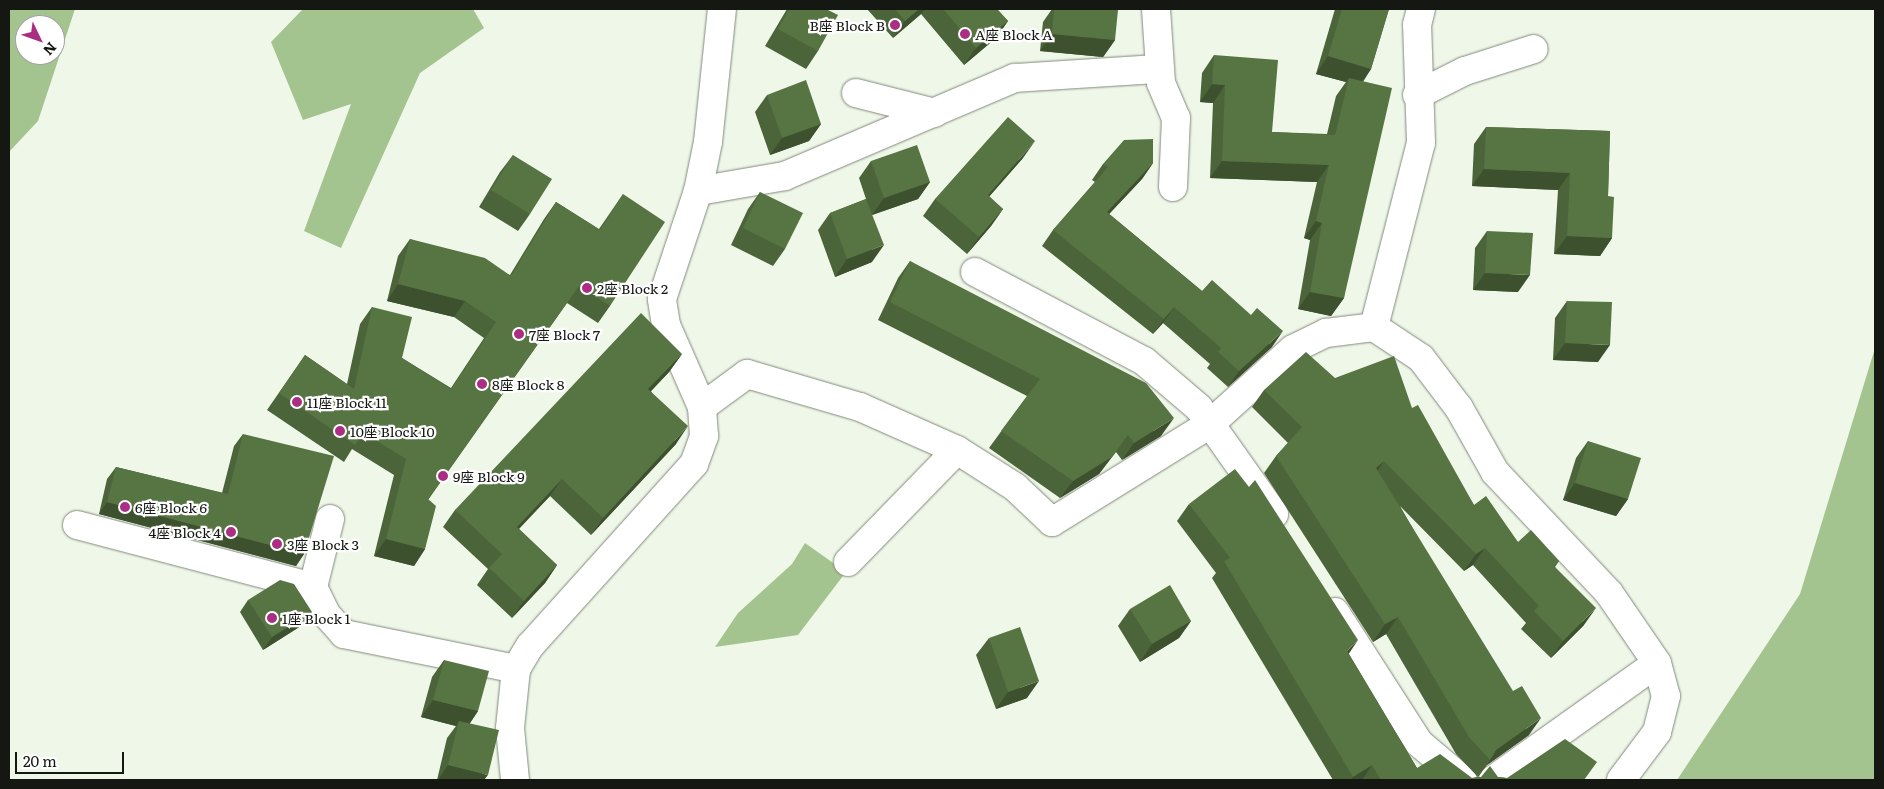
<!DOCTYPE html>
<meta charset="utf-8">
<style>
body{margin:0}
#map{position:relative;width:1884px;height:789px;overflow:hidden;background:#eff7e9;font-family:Literata,"Noto Sans TC",serif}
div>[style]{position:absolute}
.forest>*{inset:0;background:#a4c48f}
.roads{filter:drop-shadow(0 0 1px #81897c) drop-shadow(0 0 1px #81897c)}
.minor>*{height:28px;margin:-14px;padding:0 14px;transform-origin:14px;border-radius:14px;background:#fff}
.wall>*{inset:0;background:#4b643a}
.shaded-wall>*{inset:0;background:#3d512f}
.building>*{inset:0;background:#577443}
.dots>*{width:14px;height:14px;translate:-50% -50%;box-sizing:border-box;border:2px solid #fff;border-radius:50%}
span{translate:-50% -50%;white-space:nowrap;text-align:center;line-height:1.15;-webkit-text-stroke:4.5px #fff;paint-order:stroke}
.poi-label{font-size:14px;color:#141712}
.right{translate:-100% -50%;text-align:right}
.left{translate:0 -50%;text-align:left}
.frame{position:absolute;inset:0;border:10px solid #141712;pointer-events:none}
.north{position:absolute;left:15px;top:15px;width:50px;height:50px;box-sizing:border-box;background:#fff;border:1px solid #a1a2a0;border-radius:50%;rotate:132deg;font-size:14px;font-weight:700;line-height:20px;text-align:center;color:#141712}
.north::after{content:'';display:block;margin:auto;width:18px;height:22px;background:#aa2f83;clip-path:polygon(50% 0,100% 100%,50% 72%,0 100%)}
.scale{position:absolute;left:15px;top:752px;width:109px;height:22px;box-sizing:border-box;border:2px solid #141712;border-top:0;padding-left:6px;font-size:15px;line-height:18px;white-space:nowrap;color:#141712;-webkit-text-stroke:4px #fff;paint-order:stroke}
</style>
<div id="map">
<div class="forest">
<i style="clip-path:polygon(evenodd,9px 9px,75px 9px,38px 121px,9px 152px,9px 9px,25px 25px,55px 25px,55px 55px,25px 55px,25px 25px)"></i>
<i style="clip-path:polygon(303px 9px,473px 9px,484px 28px,420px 73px,341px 248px,304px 231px,351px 104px,303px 120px,271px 42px)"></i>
<i style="clip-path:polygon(1875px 348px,1875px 780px,1677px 780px,1800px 594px)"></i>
<i style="clip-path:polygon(805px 543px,846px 572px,798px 635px,715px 647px,738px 613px,792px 564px)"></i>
</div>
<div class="roads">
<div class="minor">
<i style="left:1156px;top:9px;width:74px;rotate:86.1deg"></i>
<i style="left:1161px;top:83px;width:38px;rotate:67deg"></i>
<i style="left:1176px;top:118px;width:69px;rotate:92.5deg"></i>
<i style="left:856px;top:93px;width:81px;rotate:14.2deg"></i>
<i style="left:1417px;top:95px;width:54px;rotate:-26.6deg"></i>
<i style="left:1465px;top:71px;width:72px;rotate:-17.7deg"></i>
<i style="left:698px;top:191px;width:88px;rotate:-9.8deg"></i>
<i style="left:785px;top:176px;width:250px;rotate:-23.1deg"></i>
<i style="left:1015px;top:78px;width:144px;rotate:-3.6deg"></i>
<i style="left:975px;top:272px;width:191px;rotate:27.8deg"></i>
<i style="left:1144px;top:361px;width:72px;rotate:40.5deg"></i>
<i style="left:1199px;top:408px;width:130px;rotate:54.7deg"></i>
<i style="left:1374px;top:327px;width:190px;rotate:-75.7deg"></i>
<i style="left:1421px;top:143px;width:118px;rotate:-91.9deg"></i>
<i style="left:1417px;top:25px;width:16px;rotate:-76deg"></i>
<i style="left:702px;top:407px;width:56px;rotate:-36.3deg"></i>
<i style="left:747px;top:374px;width:118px;rotate:16.3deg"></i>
<i style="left:860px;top:407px;width:106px;rotate:23.9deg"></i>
<i style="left:957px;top:450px;width:69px;rotate:32.5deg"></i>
<i style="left:1015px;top:487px;width:51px;rotate:43.4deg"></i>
<i style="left:1052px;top:522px;width:186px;rotate:-31.8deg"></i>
<i style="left:1210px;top:424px;width:112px;rotate:-42.1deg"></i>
<i style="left:1293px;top:349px;width:37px;rotate:-26deg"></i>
<i style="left:1326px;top:333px;width:48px;rotate:-7.1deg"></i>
<i style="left:1374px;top:327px;width:56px;rotate:33.4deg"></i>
<i style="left:1421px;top:358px;width:63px;rotate:52.8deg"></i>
<i style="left:1459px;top:408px;width:73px;rotate:60.6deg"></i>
<i style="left:1495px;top:472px;width:166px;rotate:46.7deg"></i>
<i style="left:1609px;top:593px;width:85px;rotate:55.6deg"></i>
<i style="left:1657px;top:663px;width:34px;rotate:75deg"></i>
<i style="left:1666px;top:696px;width:37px;rotate:104deg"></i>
<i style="left:1657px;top:732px;width:60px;rotate:126.9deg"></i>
<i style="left:330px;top:519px;width:70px;rotate:104deg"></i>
<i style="left:313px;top:587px;width:30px;rotate:64deg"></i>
<i style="left:326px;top:614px;width:27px;rotate:48deg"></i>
<i style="left:344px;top:634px;width:176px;rotate:11.5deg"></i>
<i style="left:77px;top:525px;width:244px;rotate:14.7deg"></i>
<i style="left:848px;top:562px;width:156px;rotate:-45.8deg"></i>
<i style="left:1335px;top:612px;width:156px;rotate:57.3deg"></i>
<i style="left:1419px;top:743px;width:57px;rotate:40.1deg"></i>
<i style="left:515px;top:780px;width:52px;rotate:-95.5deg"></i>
<i style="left:510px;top:728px;width:59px;rotate:-84.2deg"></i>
<i style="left:516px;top:669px;width:27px;rotate:-59deg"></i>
<i style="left:530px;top:646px;width:245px;rotate:-48deg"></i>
<i style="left:694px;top:464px;width:30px;rotate:-70deg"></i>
<i style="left:704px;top:436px;width:29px;rotate:-94deg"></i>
<i style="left:702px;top:407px;width:90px;rotate:-113.7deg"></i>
<i style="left:666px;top:325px;width:26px;rotate:-99deg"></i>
<i style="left:662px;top:299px;width:114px;rotate:-71.6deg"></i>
<i style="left:698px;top:191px;width:50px;rotate:-78.5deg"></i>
<i style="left:708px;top:142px;width:134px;rotate:-84deg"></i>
<i style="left:1493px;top:780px;width:201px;rotate:-35.5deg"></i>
</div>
</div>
<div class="wall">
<i style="clip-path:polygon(787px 9px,826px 9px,818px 51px,806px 69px,765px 46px)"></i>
<i style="clip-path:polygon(867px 9px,997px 9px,1008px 21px,996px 38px,964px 65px,921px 14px,893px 38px)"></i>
<i style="clip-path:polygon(1052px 9px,1102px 9px,1115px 40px,1103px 57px,1040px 51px,1043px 22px)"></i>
<i style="clip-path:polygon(1335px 9px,1389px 9px,1371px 69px,1363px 82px,1344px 298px,1331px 316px,1298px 309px,1310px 240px,1304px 238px,1317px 182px,1210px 178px,1213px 103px,1200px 102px,1202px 73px,1214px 55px,1272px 132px,1327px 134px,1336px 96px,1346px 82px,1316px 74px)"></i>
<i style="clip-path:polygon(767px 95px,821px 124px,809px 141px,770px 155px,755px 112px)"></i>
<i style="clip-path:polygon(1486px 127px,1610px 131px,1608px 196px,1612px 238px,1600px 256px,1554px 254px,1558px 190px,1472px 186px,1474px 144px)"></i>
<i style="clip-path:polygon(513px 155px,530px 214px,518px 231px,479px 207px,500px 172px)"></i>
<i style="clip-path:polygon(1023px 158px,989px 197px,1003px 209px,991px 226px,967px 254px,923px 216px,935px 199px)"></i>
<i style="clip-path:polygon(871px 161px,930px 182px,918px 199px,872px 215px,872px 262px,835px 277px,818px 230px,830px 213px,866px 199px,859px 178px)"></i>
<i style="clip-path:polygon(1153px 163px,1142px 179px,1109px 214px,1202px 291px,1272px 347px,1228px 387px,1207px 368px,1210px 364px,1163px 323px,1153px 334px,1042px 246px,1053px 230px,1095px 182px,1092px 180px,1103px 164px)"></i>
<i style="clip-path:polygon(760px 192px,785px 249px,773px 266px,731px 245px,748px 209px)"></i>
<i style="clip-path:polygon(623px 194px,610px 306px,598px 323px,567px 303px,428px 500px,425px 549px,414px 566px,374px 556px,394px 475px,352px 449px,344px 462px,267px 410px,305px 355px,347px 384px,360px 324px,372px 307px,402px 358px,451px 388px,484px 338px,454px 317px,387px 301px,398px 256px,410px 239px,510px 275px,544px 219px,556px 202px,599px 229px)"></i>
<i style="clip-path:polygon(1487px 231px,1518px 292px,1473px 290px,1475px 248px)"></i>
<i style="clip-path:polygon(910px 261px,1161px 436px,1122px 460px,1116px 452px,1099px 474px,1060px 498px,989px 448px,1027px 396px,878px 320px,898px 278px)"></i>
<i style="clip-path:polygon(1567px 301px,1598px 362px,1553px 360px,1555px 318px)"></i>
<i style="clip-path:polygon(682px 354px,669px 372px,651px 391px,676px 444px,591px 535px,550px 496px,519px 529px,557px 565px,545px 583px,512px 618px,477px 585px,488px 569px,443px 527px,455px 510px)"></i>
<i style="clip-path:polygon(1335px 378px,1412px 408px,1474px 505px,1518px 542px,1559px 561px,1555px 567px,1584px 625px,1551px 658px,1521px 629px,1526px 623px,1473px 565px,1464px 571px,1400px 506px,1529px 735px,1487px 765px,1478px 777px,1498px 777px,1507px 778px,1585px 780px,1333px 780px,1212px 578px,1216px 573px,1177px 521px,1189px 504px,1349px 654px,1417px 768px,1472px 778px,1478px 777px,1456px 754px,1386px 634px,1373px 642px,1264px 473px,1276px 456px,1288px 443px,1252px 407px,1264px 390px)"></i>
<i style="clip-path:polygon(243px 434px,304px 554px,296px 566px,99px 514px,107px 479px,116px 467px,222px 493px,234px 446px)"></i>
<i style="clip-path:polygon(1588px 441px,1628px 499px,1616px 516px,1563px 500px,1576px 458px)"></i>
<i style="clip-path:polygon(248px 600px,304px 624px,263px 650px,240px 612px)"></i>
<i style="clip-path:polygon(1130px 609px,1191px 621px,1179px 638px,1140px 662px,1118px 626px)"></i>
<i style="clip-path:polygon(989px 638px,1027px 698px,996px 709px,976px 655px)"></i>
<i style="clip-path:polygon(444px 660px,478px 711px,470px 723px,484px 780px,437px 780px,447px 738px,456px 726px,421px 717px,432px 677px)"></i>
</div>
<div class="shaded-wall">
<i style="clip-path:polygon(919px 9px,925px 9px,921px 14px,893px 38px,905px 21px)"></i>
<i style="clip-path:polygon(1008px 21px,996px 38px,964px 65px,976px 48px)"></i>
<i style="clip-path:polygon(1052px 34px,1115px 40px,1103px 57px,1040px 51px)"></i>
<i style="clip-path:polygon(1328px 56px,1371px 69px,1359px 86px,1349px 78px,1346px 82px,1316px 74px)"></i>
<i style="clip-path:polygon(1212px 84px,1225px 85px,1213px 103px,1200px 102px)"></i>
<i style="clip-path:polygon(821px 124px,809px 141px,770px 155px,782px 138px)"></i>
<i style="clip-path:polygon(1035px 141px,1023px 158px,975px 212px,988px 195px)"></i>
<i style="clip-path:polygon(1222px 161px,1329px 165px,1317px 182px,1210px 178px)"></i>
<i style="clip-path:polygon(1153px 163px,1142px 179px,1096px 228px,1107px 212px)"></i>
<i style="clip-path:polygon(1484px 169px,1570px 173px,1558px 190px,1472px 186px)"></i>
<i style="clip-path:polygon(930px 182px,918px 199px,872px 215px,884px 198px)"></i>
<i style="clip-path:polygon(1003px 209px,991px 226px,967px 254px,979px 237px)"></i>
<i style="clip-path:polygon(1316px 221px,1322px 223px,1310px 240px,1304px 238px)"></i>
<i style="clip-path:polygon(1567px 236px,1612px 238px,1600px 256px,1554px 254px)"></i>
<i style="clip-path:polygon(884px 245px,872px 262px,835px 277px,847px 259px)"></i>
<i style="clip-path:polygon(1485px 273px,1530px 275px,1518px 292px,1473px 290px)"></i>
<i style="clip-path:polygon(398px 284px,465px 301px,454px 317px,387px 301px)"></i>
<i style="clip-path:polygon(1310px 292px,1344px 298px,1331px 316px,1298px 309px)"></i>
<i style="clip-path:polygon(1174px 307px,1163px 323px,1153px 334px,1164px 319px)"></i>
<i style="clip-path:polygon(1283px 331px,1272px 347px,1228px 387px,1239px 371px)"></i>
<i style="clip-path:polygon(1565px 343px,1610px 345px,1598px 362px,1553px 360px)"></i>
<i style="clip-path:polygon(682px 354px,669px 372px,636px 407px,648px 389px)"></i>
<i style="clip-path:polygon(1174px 418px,1161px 436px,1122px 460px,1134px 443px)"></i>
<i style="clip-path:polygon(688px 426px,676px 444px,591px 535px,603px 518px)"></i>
<i style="clip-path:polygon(1128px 435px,1099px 474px,1060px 498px,1073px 481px)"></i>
<i style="clip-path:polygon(1384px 461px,1372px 479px,1376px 468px)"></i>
<i style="clip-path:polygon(562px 479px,550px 496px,504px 544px,517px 527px)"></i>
<i style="clip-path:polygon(1575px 483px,1628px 499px,1616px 516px,1563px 500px)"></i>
<i style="clip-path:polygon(107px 502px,304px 554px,296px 566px,99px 514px)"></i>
<i style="clip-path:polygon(386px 539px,425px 549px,414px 566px,374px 556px)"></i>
<i style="clip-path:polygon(1485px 548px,1473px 565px,1464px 571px,1476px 554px)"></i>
<i style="clip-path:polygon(557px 565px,545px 583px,512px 618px,524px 601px)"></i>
<i style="clip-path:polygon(1596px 608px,1584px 625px,1551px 658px,1563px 641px)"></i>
<i style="clip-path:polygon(312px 612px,304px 624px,263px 650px,272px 637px)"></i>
<i style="clip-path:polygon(1398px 617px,1386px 634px,1373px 642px,1385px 624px)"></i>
<i style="clip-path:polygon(1191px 621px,1179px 638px,1140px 662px,1152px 644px)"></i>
<i style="clip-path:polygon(1358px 640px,1346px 658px,1347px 651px)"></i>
<i style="clip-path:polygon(1039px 681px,1027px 698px,996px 709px,1008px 692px)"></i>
<i style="clip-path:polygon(433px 700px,478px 711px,466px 729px,459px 721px,456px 726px,421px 717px)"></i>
<i style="clip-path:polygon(1541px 718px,1529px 735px,1487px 765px,1496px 750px)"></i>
<i style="clip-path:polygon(448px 765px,488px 775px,484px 780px,438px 780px)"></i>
<i style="clip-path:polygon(1372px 765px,1362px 780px,1351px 780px,1353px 777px)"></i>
</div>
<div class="building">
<i style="clip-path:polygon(789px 9px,826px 9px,838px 15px,818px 51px,778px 29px)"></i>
<i style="clip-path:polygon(895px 9px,919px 9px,905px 21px)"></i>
<i style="clip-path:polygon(943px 9px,997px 9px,1008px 21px,976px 48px)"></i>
<i style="clip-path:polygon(1054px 9px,1102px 9px,1118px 10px,1115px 40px,1052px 34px)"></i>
<i style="clip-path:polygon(1342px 9px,1389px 9px,1371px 69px,1328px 56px)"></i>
<i style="clip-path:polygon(1214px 55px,1278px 60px,1272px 132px,1335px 135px,1349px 78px,1392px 88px,1344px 298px,1310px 292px,1322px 223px,1316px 221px,1329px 165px,1222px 161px,1225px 85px,1212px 84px)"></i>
<i style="clip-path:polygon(806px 80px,821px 124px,782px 138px,767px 95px)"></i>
<i style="clip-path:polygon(1008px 117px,1035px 141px,988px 195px,1003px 209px,979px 237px,935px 199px)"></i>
<i style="clip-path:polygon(1486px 127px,1610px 131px,1608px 196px,1614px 197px,1612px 238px,1567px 236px,1570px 173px,1484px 169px)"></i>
<i style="clip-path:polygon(1153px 139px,1153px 163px,1107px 212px,1202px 291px,1212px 280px,1251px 315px,1257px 308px,1283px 331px,1239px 371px,1218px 352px,1221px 348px,1174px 307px,1164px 319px,1053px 230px,1108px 167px,1103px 164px,1124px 140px)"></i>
<i style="clip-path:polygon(917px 145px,930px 182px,884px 198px,871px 161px)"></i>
<i style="clip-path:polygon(513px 155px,552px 179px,530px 214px,491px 190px)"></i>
<i style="clip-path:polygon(760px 192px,803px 213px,785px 249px,743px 228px)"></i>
<i style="clip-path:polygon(623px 194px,665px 222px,610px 306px,579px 286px,428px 499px,436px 506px,425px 549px,386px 539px,406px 459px,364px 433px,355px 445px,279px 393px,305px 355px,354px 389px,372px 307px,412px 317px,402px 358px,451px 389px,496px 322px,465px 301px,398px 284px,410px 239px,485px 258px,511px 276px,556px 202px,600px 230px)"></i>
<i style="clip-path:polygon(866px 199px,884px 245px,847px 259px,830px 213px)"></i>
<i style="clip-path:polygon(1487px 231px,1533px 233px,1530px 275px,1485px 273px)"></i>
<i style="clip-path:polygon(910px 261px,1146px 383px,1174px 418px,1134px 443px,1128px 435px,1112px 457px,1073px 481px,1001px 431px,1040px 379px,890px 302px)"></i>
<i style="clip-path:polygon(1567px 301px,1612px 302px,1610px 345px,1565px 343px)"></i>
<i style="clip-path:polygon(641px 313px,682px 354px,648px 389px,688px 426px,603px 518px,562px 479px,517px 527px,557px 565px,524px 601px,489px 568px,502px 554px,455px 510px)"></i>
<i style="clip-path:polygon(1306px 352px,1335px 378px,1394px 356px,1412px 408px,1418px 405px,1474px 505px,1486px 496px,1518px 542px,1531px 530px,1559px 561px,1554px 566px,1596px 608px,1563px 641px,1534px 611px,1539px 606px,1485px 548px,1476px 554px,1384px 461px,1376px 468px,1513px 691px,1522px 686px,1541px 718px,1496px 750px,1490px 760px,1469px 737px,1398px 617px,1385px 624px,1276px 456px,1302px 427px,1264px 390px)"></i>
<i style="clip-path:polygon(243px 434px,334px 456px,304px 554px,107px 502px,116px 467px,228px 494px)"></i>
<i style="clip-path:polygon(1588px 441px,1641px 458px,1628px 499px,1575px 483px)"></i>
<i style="clip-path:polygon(1235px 469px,1249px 487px,1255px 480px,1358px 640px,1347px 651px,1417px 768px,1440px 754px,1472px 778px,1481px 777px,1490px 766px,1498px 777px,1507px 778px,1565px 739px,1597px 762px,1584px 780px,1381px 780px,1372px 765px,1353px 777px,1224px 561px,1230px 558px,1189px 504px)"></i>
<i style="clip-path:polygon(280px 580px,294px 584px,312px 612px,272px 637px,248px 600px)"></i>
<i style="clip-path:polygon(1170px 585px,1191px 621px,1152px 644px,1130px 609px)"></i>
<i style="clip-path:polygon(1020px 627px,1039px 681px,1008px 692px,989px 638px)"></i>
<i style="clip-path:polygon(444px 660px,489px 671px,478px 711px,433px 700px)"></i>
<i style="clip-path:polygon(459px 721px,499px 730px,488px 775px,448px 765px)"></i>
</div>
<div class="dots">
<i style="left:895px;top:25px;background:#aa2f83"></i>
<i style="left:965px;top:34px;background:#aa2f83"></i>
<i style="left:587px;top:288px;background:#aa2f83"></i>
<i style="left:519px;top:334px;background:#aa2f83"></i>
<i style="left:482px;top:384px;background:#aa2f83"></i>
<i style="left:297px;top:402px;background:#aa2f83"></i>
<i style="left:340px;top:431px;background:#aa2f83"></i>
<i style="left:443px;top:476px;background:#aa2f83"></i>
<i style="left:125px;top:507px;background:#aa2f83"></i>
<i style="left:231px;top:532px;background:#aa2f83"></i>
<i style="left:277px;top:544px;background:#aa2f83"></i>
<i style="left:272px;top:618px;background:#aa2f83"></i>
</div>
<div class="poi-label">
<span class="right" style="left:885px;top:25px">B座 Block B</span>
<span class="left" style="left:975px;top:34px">A座 Block A</span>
<span class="left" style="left:597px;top:288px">2座 Block 2</span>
<span class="left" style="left:529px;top:334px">7座 Block 7</span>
<span class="left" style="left:492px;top:384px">8座 Block 8</span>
<span class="left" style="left:307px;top:402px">11座 Block 11</span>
<span class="left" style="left:350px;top:431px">10座 Block 10</span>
<span class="left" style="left:453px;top:476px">9座 Block 9</span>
<span class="left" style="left:135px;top:507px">6座 Block 6</span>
<span class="right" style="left:221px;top:532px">4座 Block 4</span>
<span class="left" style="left:287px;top:544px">3座 Block 3</span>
<span class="left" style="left:282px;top:618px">1座 Block 1</span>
</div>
<div class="frame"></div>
<div class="north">N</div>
<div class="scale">20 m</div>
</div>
